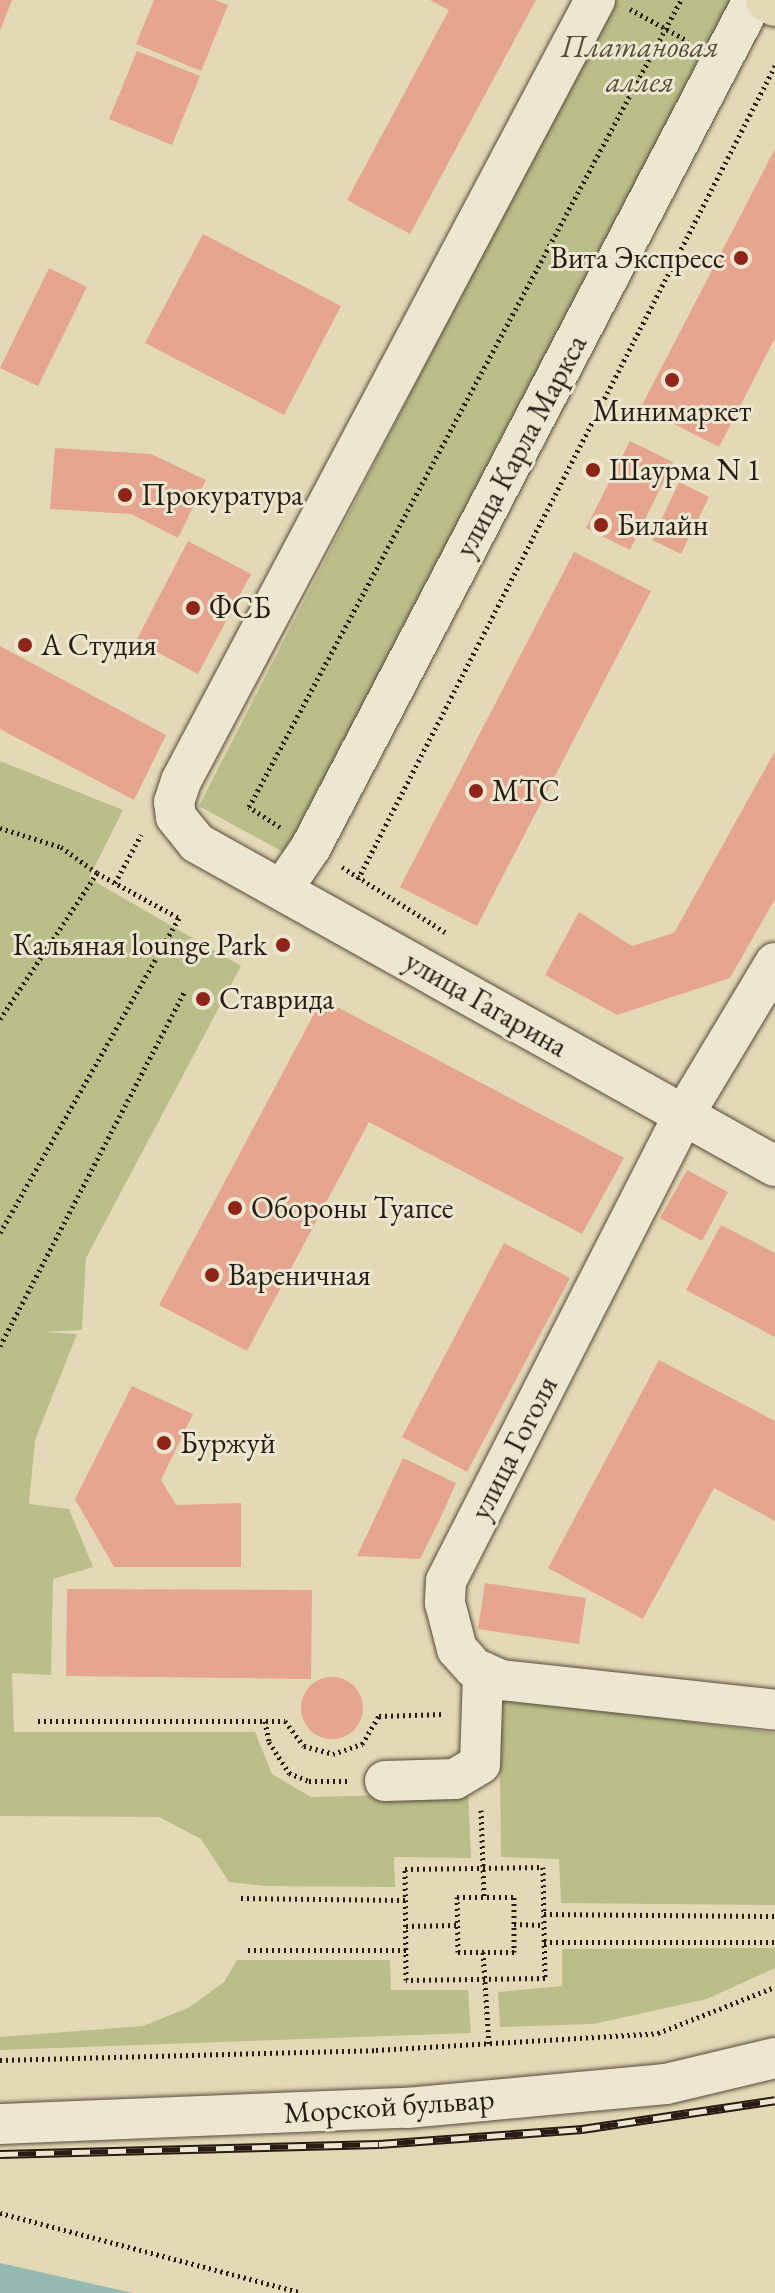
<!DOCTYPE html>
<meta charset="utf-8">
<style>
body{margin:0}
#map{position:relative;width:775px;height:2293px;overflow:hidden;background:#e4d9b6;font-family:"EB Garamond",serif}
div>[style]{position:absolute}
.green>*{inset:0;background:#babe89}
.water>*{inset:0;background:#95bab1}
.building>*{inset:0;background:#e5a58e}
.round{border-radius:50%}
.path>*{height:5px;margin-top:-2.5px;transform-origin:0;background:repeating-linear-gradient(90deg,#281c14 0 2px,transparent 0 6px)}
.roads{filter:drop-shadow(0 0 2px #574b3c) drop-shadow(0 0 2px #574b3c)}
.minor>*{height:40px;margin:-20px;padding:0 20px;transform-origin:20px;border-radius:20px;background:#ede6d0}
.major>*{height:44px;margin:-22px;padding:0 22px;transform-origin:22px;border-radius:22px;background:#e4d9b6}
.rail>*{height:9px;margin-top:-4.5px;transform-origin:0;background:repeating-linear-gradient(90deg,#ede6d0 0 18px,#281c14 0 36px);box-sizing:border-box;border-block:2px solid #281c14}
.dots>*{width:22px;height:22px;translate:-50% -50%;box-sizing:border-box;border:4px solid #ede6d0;border-radius:50%}
span{translate:-50% -50%;white-space:nowrap;text-align:center;line-height:1.15;-webkit-text-stroke:6px #ede6d0;paint-order:stroke}
.park-label{font-size:30px;color:#544d37;font-style:italic}
.poi-label{font-size:30px;color:#281c14}
.right{translate:-100% -50%;text-align:right}
.left{translate:0 -50%;text-align:left}
.street-label{font-size:30px;color:#281c14}
</style>
<div id="map">
<div class="green">
<i style="clip-path:polygon(612px 0,736px 0,285px 853px,199px 806px)"></i>
<i style="clip-path:polygon(0 761px,123px 810px,89px 878px,241px 966px,86px 1258px,82px 1330px,44px 1332px,77px 1334px,35px 1440px,29px 1504px,69px 1509px,93px 1567px,53px 1579px,51px 1675px,12px 1673px,14px 1732px,255px 1732px,272px 1774px,311px 1797px,468px 1793px,471px 1858px,394px 1857px,395px 1887px,266px 1886px,229px 1882px,201px 1839px,159px 1817px,0 1816px)"></i>
<i style="clip-path:polygon(499px 1696px,775px 1733px,775px 1905px,561px 1903px,559px 1859px,501px 1857px)"></i>
<i style="clip-path:polygon(775px 1948px,775px 1968px,707px 1999px,593px 2024px,500px 2027px,498px 1992px,562px 1986px,562px 1949px)"></i>
<i style="clip-path:polygon(237px 1960px,390px 1960px,391px 1990px,468px 1990px,471px 2033px,0 2050px,0 2037px,143px 2026px,190px 2007px,224px 1982px)"></i>
</div>
<div class="water">
<i style="clip-path:polygon(0 2263px,133px 2293px,0 2293px)"></i>
</div>
<div class="building">
<i style="clip-path:polygon(0 0,12px 0,0 31px)"></i>
<i style="clip-path:polygon(154px 0,215px 0,228px 5px,201px 71px,136px 44px)"></i>
<i style="clip-path:polygon(430px 0,536px 0,410px 234px,347px 200px,449px 10px)"></i>
<i style="clip-path:polygon(137px 51px,200px 76px,172px 145px,109px 119px)"></i>
<i style="clip-path:polygon(775px 149px,775px 338px,719px 447px,641px 407px)"></i>
<i style="clip-path:polygon(203px 234px,341px 306px,284px 415px,145px 343px)"></i>
<i style="clip-path:polygon(49px 268px,87px 287px,38px 386px,0 368px)"></i>
<i style="clip-path:polygon(630px 441px,673px 462px,630px 550px,586px 528px)"></i>
<i style="clip-path:polygon(55px 448px,151px 454px,206px 480px,178px 538px,131px 514px,50px 509px)"></i>
<i style="clip-path:polygon(679px 482px,709px 497px,681px 554px,652px 540px)"></i>
<i style="clip-path:polygon(188px 541px,251px 574px,198px 674px,136px 641px)"></i>
<i style="clip-path:polygon(574px 552px,651px 591px,477px 926px,400px 887px)"></i>
<i style="clip-path:polygon(0 646px,166px 735px,134px 800px,0 729px)"></i>
<i style="clip-path:polygon(775px 751px,775px 899px,730px 978px,617px 1015px,545px 975px,579px 912px,632px 946px,674px 933px)"></i>
<i style="clip-path:polygon(322px 999px,624px 1158px,582px 1234px,369px 1122px,247px 1351px,159px 1305px)"></i>
<i style="clip-path:polygon(687px 1170px,728px 1192px,702px 1241px,660px 1218px)"></i>
<i style="clip-path:polygon(721px 1225px,775px 1253px,775px 1337px,686px 1290px)"></i>
<i style="clip-path:polygon(504px 1243px,570px 1278px,467px 1472px,402px 1437px)"></i>
<i style="clip-path:polygon(659px 1360px,775px 1421px,775px 1521px,714px 1488px,643px 1619px,548px 1568px)"></i>
<i style="clip-path:polygon(132px 1386px,193px 1414px,161px 1480px,176px 1505px,241px 1503px,241px 1567px,114px 1567px,75px 1499px)"></i>
<i style="clip-path:polygon(403px 1458px,456px 1483px,439px 1521px,420px 1559px,357px 1556px)"></i>
<i style="clip-path:polygon(485px 1583px,586px 1598px,579px 1644px,478px 1629px)"></i>
<i style="clip-path:polygon(67px 1589px,312px 1590px,311px 1679px,66px 1676px)"></i>
<i class="round" style="left:301px;top:1677px;width:62px;height:62px"></i>
</div>
<div class="path">
<i style="left:630px;top:9px;width:66px;rotate:28.9deg"></i>
<i style="left:280px;top:827px;width:37px;rotate:-147deg"></i>
<i style="left:249px;top:807px;width:915px;rotate:-61.84deg"></i>
<i style="left:0;top:828px;width:64px;rotate:17.3deg"></i>
<i style="left:61px;top:847px;width:44px;rotate:35.8deg"></i>
<i style="left:97px;top:873px;width:94px;rotate:28.8deg"></i>
<i style="left:179px;top:918px;width:362px;rotate:119.6deg"></i>
<i style="left:342px;top:867px;width:122px;rotate:32.3deg"></i>
<i style="left:358px;top:879px;width:914px;rotate:-62.85deg"></i>
<i style="left:115px;top:883px;width:55px;rotate:-61.6deg"></i>
<i style="left:0;top:1019px;width:175px;rotate:-56.4deg"></i>
<i style="left:0;top:1346px;width:401px;rotate:-62.5deg"></i>
<i style="left:38px;top:1721px;width:247px"></i>
<i style="left:285px;top:1721px;width:31px;rotate:53deg"></i>
<i style="left:304px;top:1746px;width:30px;rotate:15deg"></i>
<i style="left:333px;top:1754px;width:31px;rotate:-19deg"></i>
<i style="left:362px;top:1744px;width:33px;rotate:-59deg"></i>
<i style="left:379px;top:1716px;width:66px;rotate:-1.7deg"></i>
<i style="left:265px;top:1721px;width:21px;rotate:79deg"></i>
<i style="left:269px;top:1742px;width:37px;rotate:57deg"></i>
<i style="left:289px;top:1773px;width:22px;rotate:22deg"></i>
<i style="left:309px;top:1781px;width:39px"></i>
<i style="left:481px;top:1810px;width:87px;rotate:88deg"></i>
<i style="left:543px;top:1867px;width:111px;rotate:89deg"></i>
<i style="left:545px;top:1978px;width:139px;rotate:179.2deg"></i>
<i style="left:406px;top:1980px;width:111px;rotate:-90.5deg"></i>
<i style="left:405px;top:1869px;width:138px;rotate:-0.8deg"></i>
<i style="left:457px;top:1897px;width:57px"></i>
<i style="left:514px;top:1897px;width:55px;rotate:90deg"></i>
<i style="left:514px;top:1952px;width:56px;rotate:180deg"></i>
<i style="left:458px;top:1952px;width:55px;rotate:-91deg"></i>
<i style="left:241px;top:1898px;width:164px;rotate:0.7deg"></i>
<i style="left:544px;top:1914px;width:231px;rotate:0.5deg"></i>
<i style="left:514px;top:1924px;width:30px;rotate:2deg"></i>
<i style="left:406px;top:1926px;width:51px;rotate:-1.1deg"></i>
<i style="left:544px;top:1942px;width:231px"></i>
<i style="left:248px;top:1950px;width:158px"></i>
<i style="left:483px;top:1952px;width:93px;rotate:86.3deg"></i>
<i style="left:0;top:2060px;width:376px;rotate:-1.5deg"></i>
<i style="left:376px;top:2050px;width:283px;rotate:-3.4deg"></i>
<i style="left:658px;top:2033px;width:126px;rotate:-21.5deg"></i>
<i style="left:0;top:2213px;width:312px;rotate:14.8deg"></i>
</div>
<div class="roads">
<div class="minor">
<i style="left:595px;top:0;width:884px;rotate:117.93deg"></i>
<i style="left:181px;top:781px;width:22px;rotate:108deg"></i>
<i style="left:174px;top:802px;width:15px;rotate:82deg"></i>
<i style="left:176px;top:817px;width:33px;rotate:51deg"></i>
<i style="left:197px;top:843px;width:662px;rotate:29.2deg"></i>
<i style="left:283px;top:888px;width:50px;rotate:-55.7deg"></i>
<i style="left:311px;top:847px;width:955px;rotate:-62.44deg"></i>
<i style="left:775px;top:963px;width:179px;rotate:121deg"></i>
<i style="left:683px;top:1116px;width:522px;rotate:117.01deg"></i>
<i style="left:446px;top:1581px;width:22px;rotate:93deg"></i>
<i style="left:445px;top:1603px;width:48px;rotate:75.4deg"></i>
<i style="left:457px;top:1649px;width:25px;rotate:48deg"></i>
<i style="left:474px;top:1668px;width:30px;rotate:24deg"></i>
<i style="left:501px;top:1680px;width:276px;rotate:6.2deg"></i>
<i style="left:385px;top:1781px;width:70px;rotate:-1.6deg"></i>
<i style="left:455px;top:1779px;width:29px;rotate:-31deg"></i>
<i style="left:480px;top:1764px;width:92px;rotate:-88.1deg"></i>
<i style="left:0;top:2124px;width:407px;rotate:-2.3deg"></i>
<i style="left:407px;top:2108px;width:260px;rotate:-5.3deg"></i>
<i style="left:666px;top:2084px;width:112px;rotate:-13.4deg"></i>
</div>
<div class="major">
<i style="left:768px;top:0;width:8px;rotate:30deg"></i>
</div>
</div>
<div class="rail">
<i style="left:0;top:2154px;width:379px;rotate:-1.5deg"></i>
<i style="left:379px;top:2144px;width:204px;rotate:-4.2deg"></i>
<i style="left:582px;top:2129px;width:195px;rotate:-8.5deg"></i>
</div>
<div class="dots">
<i style="left:741px;top:258px;background:#8f2418"></i>
<i style="left:672px;top:380px;background:#8f2418"></i>
<i style="left:593px;top:470px;background:#8f2418"></i>
<i style="left:125px;top:495px;background:#8f2418"></i>
<i style="left:601px;top:525px;background:#8f2418"></i>
<i style="left:193px;top:608px;background:#8f2418"></i>
<i style="left:25px;top:645px;background:#8f2418"></i>
<i style="left:476px;top:791px;background:#8f2418"></i>
<i style="left:283px;top:945px;background:#8f2418"></i>
<i style="left:203px;top:999px;background:#8f2418"></i>
<i style="left:235px;top:1208px;background:#8f2418"></i>
<i style="left:212px;top:1275px;background:#8f2418"></i>
<i style="left:164px;top:1443px;background:#8f2418"></i>
</div>
<div class="park-label">
<span style="left:640px;top:64px">Платановая<br>аллея</span>
</div>
<div class="poi-label">
<span class="right" style="left:725px;top:258px">Вита Экспресс</span>
<span style="left:672px;top:411px">Минимаркет</span>
<span class="left" style="left:609px;top:470px">Шаурма N 1</span>
<span class="left" style="left:141px;top:495px">Прокуратура</span>
<span class="left" style="left:617px;top:525px">Билайн</span>
<span class="left" style="left:209px;top:608px">ФСБ</span>
<span class="left" style="left:41px;top:645px">А Студия</span>
<span class="left" style="left:492px;top:791px">МТС</span>
<span class="right" style="left:267px;top:945px">Кальяная lounge Park</span>
<span class="left" style="left:219px;top:999px">Ставрида</span>
<span class="left" style="left:251px;top:1208px">Обороны Туапсе</span>
<span class="left" style="left:228px;top:1275px">Вареничная</span>
<span class="left" style="left:180px;top:1443px">Буржуй</span>
</div>
<div class="street-label">
<span style="left:521px;top:446px;rotate:-62deg">улица Карла Маркса</span>
<span style="left:486px;top:1004px;rotate:30deg">улица Гагарина</span>
<span style="left:514px;top:1448px;rotate:-63deg">улица Гоголя</span>
<span style="left:389px;top:2106px;rotate:-4deg">Морской бульвар</span>
</div>
</div>
